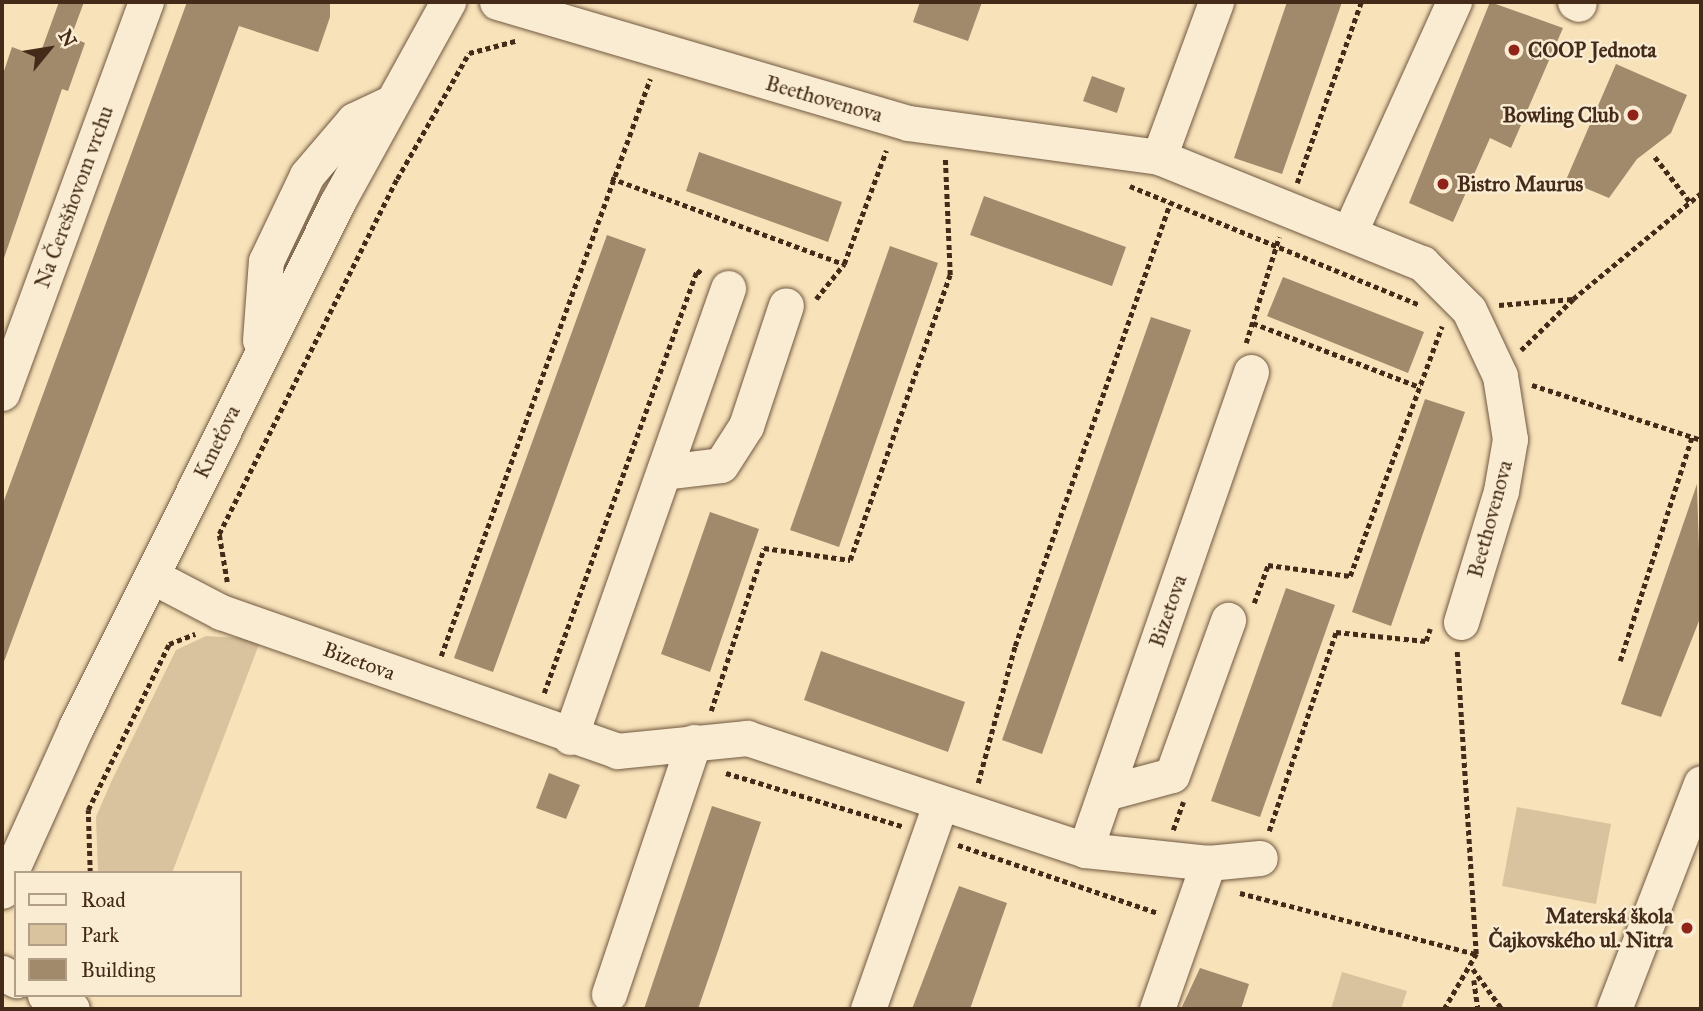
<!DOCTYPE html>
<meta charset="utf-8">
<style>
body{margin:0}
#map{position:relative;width:1703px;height:1011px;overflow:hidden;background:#f7e2b9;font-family:"IM FELL Great Primer",serif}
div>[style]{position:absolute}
.green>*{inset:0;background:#d9c39e}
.building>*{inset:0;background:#a18a6c}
.path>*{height:4.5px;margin-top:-2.25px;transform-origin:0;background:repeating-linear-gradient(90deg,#442b19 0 5px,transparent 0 8.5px)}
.roads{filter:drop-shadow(0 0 2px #715941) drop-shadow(0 0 2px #715941)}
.minor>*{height:35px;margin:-17.5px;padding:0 17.5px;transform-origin:17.5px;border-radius:17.5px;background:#faecd2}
.dots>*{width:19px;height:19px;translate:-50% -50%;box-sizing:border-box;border:4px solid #faecd2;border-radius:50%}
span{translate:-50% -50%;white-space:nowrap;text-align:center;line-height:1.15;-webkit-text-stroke:5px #faecd2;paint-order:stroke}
.poi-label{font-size:21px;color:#442b19;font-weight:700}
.left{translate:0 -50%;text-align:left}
.right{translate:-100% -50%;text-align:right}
.street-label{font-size:21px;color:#442b19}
.frame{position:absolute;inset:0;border:4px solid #442b19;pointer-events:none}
.legend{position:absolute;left:14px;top:871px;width:228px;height:126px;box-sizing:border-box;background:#faecd2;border:2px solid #b19f88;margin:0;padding:9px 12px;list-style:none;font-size:21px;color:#442b19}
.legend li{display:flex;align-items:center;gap:14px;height:35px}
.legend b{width:35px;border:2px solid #b19f88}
.north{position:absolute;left:14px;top:14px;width:70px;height:70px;-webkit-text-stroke:5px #faecd2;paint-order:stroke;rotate:60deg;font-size:19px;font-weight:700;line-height:28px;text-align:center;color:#442b19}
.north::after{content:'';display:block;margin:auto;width:24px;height:32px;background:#442b19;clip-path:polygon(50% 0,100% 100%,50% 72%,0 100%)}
</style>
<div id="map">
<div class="green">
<i style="clip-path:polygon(206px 636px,261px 639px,172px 873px,98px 873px,96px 817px,112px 780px,176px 650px)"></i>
<i style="clip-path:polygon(1517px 807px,1611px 824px,1596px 904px,1502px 886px)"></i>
<i style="clip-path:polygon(1342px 972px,1407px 991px,1401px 1009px,1331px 1009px)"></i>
</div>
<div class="building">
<i style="clip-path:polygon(59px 2px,84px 2px,71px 37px,85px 43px,68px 91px,62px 89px,2px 264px,2px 77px,12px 47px,39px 57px)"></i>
<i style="clip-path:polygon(187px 2px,330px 2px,330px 17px,318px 52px,239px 26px,2px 667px,2px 506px)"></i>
<i style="clip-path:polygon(920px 2px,982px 2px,968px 41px,913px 22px)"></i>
<i style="clip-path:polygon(1287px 2px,1342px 2px,1282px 174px,1234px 158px)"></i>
<i style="clip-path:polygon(1490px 2px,1563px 28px,1511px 148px,1490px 138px,1453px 222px,1409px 203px)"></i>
<i style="clip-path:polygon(1616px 64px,1687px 95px,1671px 133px,1637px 159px,1609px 198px,1566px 180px)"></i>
<i style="clip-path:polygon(1092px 76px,1125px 88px,1117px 113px,1083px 101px)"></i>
<i style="clip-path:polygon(699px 152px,842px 202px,828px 242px,686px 191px)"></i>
<i style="clip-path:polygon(984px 196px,1126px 247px,1112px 286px,970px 235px)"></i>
<i style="clip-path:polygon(607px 235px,646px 249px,493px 672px,454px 658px)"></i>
<i style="clip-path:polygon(890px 246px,938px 263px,839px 547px,790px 530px)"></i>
<i style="clip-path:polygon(1283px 277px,1424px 332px,1408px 373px,1267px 316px)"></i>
<i style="clip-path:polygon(1151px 317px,1191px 330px,1042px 754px,1002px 740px)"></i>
<i style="clip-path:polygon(1425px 399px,1465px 412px,1391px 626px,1352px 612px)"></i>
<i style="clip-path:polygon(1697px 484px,1701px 616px,1661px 717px,1621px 704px)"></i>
<i style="clip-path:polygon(710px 512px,759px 529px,710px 672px,661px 654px)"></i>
<i style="clip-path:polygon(1286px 588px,1335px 605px,1260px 817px,1211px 801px)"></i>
<i style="clip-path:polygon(821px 651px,965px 702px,948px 752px,804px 700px)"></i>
<i style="clip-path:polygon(549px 773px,580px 785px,566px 819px,536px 808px)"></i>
<i style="clip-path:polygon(712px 806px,761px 822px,718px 951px,698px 1009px,644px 1009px)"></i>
<i style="clip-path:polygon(959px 886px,1007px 903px,970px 1009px,912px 1009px)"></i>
<i style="clip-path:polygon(1200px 968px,1249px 984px,1241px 1009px,1181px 1009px)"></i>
</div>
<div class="path">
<i style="left:1655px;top:157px;width:57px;rotate:52.1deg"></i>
<i style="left:611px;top:178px;width:248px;rotate:20.3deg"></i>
<i style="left:844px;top:264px;width:121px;rotate:-69.6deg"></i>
<i style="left:1297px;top:183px;width:192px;rotate:-70.5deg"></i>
<i style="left:1130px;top:186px;width:313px;rotate:22.3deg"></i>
<i style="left:816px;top:299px;width:45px;rotate:-51.3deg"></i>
<i style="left:1499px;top:305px;width:74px;rotate:-4.6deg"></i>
<i style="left:1573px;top:299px;width:166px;rotate:-39.6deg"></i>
<i style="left:1253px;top:323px;width:179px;rotate:21deg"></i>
<i style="left:1246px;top:343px;width:111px;rotate:-72.7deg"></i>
<i style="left:1521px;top:350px;width:73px;rotate:-44.4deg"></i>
<i style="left:1532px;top:385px;width:178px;rotate:18deg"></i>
<i style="left:227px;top:582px;width:49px;rotate:-99.5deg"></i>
<i style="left:219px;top:534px;width:397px;rotate:-63.4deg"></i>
<i style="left:397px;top:179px;width:145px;rotate:-60.3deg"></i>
<i style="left:469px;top:53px;width:48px;rotate:-14.6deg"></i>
<i style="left:1254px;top:603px;width:40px;rotate:-69.8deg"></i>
<i style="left:1268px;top:565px;width:83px;rotate:7.6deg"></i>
<i style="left:1350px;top:576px;width:266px;rotate:-69.8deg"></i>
<i style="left:441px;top:656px;width:614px;rotate:-70.09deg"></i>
<i style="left:1620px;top:661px;width:235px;rotate:-72.2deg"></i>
<i style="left:544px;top:693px;width:450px;rotate:-70.1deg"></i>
<i style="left:697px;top:270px;width:7px;rotate:34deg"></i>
<i style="left:711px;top:711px;width:171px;rotate:-72deg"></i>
<i style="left:764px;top:548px;width:87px;rotate:7.9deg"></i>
<i style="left:850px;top:560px;width:302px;rotate:-70.7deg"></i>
<i style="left:950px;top:275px;width:117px;rotate:-92.4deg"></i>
<i style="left:726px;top:773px;width:184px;rotate:16.8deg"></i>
<i style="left:978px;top:783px;width:142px;rotate:-74.9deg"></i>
<i style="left:1015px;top:646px;width:469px;rotate:-70.7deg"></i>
<i style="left:1173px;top:830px;width:30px;rotate:-70deg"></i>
<i style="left:1269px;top:831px;width:210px;rotate:-71.4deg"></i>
<i style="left:1336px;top:632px;width:90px;rotate:5.7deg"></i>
<i style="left:1426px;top:641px;width:13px;rotate:-72deg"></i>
<i style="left:958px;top:845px;width:211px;rotate:18.8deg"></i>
<i style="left:90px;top:873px;width:63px;rotate:-91.8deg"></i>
<i style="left:88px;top:810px;width:185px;rotate:-64deg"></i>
<i style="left:169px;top:644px;width:28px;rotate:-21deg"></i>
<i style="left:1240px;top:893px;width:244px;rotate:14.5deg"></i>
<i style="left:1473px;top:969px;width:49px;rotate:54.1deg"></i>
<i style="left:1474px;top:980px;width:29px;rotate:82deg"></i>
<i style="left:1444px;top:1009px;width:64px;rotate:-59.8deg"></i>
<i style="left:1476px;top:954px;width:304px;rotate:-93.6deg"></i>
</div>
<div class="roads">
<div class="minor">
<i style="left:497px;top:2px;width:428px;rotate:16.4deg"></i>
<i style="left:908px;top:123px;width:253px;rotate:7.7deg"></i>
<i style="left:1159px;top:157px;width:284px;rotate:22deg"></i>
<i style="left:1422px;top:263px;width:66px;rotate:45deg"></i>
<i style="left:1469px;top:310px;width:73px;rotate:64.8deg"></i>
<i style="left:1500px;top:376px;width:64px;rotate:81deg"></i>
<i style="left:1510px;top:439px;width:53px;rotate:99.8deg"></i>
<i style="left:1501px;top:491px;width:137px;rotate:107deg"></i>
<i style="left:1575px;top:2px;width:4px;rotate:27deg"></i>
<i style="left:1159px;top:157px;width:165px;rotate:-69.8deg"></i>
<i style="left:1350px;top:231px;width:252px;rotate:-65.6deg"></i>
<i style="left:260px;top:340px;width:79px;rotate:-85.7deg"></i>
<i style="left:266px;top:261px;width:95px;rotate:-64.5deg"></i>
<i style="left:307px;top:175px;width:72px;rotate:-49.5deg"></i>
<i style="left:354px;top:120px;width:38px;rotate:-25deg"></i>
<i style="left:2px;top:393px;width:417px;rotate:-69.8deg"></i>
<i style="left:664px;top:472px;width:57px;rotate:-7deg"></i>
<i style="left:721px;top:465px;width:46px;rotate:-57.3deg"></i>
<i style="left:746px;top:426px;width:127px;rotate:-71.7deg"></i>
<i style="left:152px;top:576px;width:78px;rotate:27.6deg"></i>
<i style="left:221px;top:612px;width:420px;rotate:19.3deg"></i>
<i style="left:617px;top:751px;width:131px;rotate:-5.7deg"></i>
<i style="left:747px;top:738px;width:356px;rotate:18.3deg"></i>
<i style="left:1085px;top:850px;width:124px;rotate:6deg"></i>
<i style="left:1208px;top:863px;width:52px;rotate:-5.5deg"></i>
<i style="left:570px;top:737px;width:476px;rotate:-70.6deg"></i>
<i style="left:1105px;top:793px;width:69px;rotate:-15deg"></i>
<i style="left:1172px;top:775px;width:165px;rotate:-70.1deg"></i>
<i style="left:1085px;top:850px;width:506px;rotate:-70.85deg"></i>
<i style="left:2px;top:891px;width:180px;rotate:-65.7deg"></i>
<i style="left:76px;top:727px;width:585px;rotate:-63.52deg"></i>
<i style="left:337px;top:203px;width:230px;rotate:-61.1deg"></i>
<i style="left:2px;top:973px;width:16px;rotate:27deg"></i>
<i style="left:609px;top:994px;width:266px;rotate:-71.4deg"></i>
<i style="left:45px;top:995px;width:30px;rotate:27deg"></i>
<i style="left:868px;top:1009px;width:217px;rotate:-70.6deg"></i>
<i style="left:1157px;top:1009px;width:155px;rotate:-70.7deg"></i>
<i style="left:1614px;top:1009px;width:242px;rotate:-68.9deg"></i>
</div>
</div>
<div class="dots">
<i style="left:1514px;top:50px;background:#8f2418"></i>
<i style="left:1633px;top:115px;background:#8f2418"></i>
<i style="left:1443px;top:184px;background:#8f2418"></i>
<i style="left:1687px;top:928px;background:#8f2418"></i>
</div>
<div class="poi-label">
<span class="left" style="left:1528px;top:50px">COOP Jednota</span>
<span class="right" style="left:1619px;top:115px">Bowling Club</span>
<span class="left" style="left:1457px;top:184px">Bistro Maurus</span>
<span class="right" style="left:1673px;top:928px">Materská škola<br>Čajkovského ul. Nitra</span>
</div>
<div class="street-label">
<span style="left:824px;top:99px;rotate:16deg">Beethovenova</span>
<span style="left:74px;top:197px;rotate:-70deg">Na Čerešňovom vrchu</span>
<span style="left:217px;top:442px;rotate:-64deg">Kmeťova</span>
<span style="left:1490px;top:519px;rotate:-75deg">Beethovenova</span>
<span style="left:1168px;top:611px;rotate:-71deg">Bizetova</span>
<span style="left:359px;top:661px;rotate:20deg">Bizetova</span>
</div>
<div class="frame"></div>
<ul class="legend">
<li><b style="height:9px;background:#faecd2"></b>Road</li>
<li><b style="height:19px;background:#d9c39e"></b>Park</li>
<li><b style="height:19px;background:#a18a6c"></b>Building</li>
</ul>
<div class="north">N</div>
</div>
